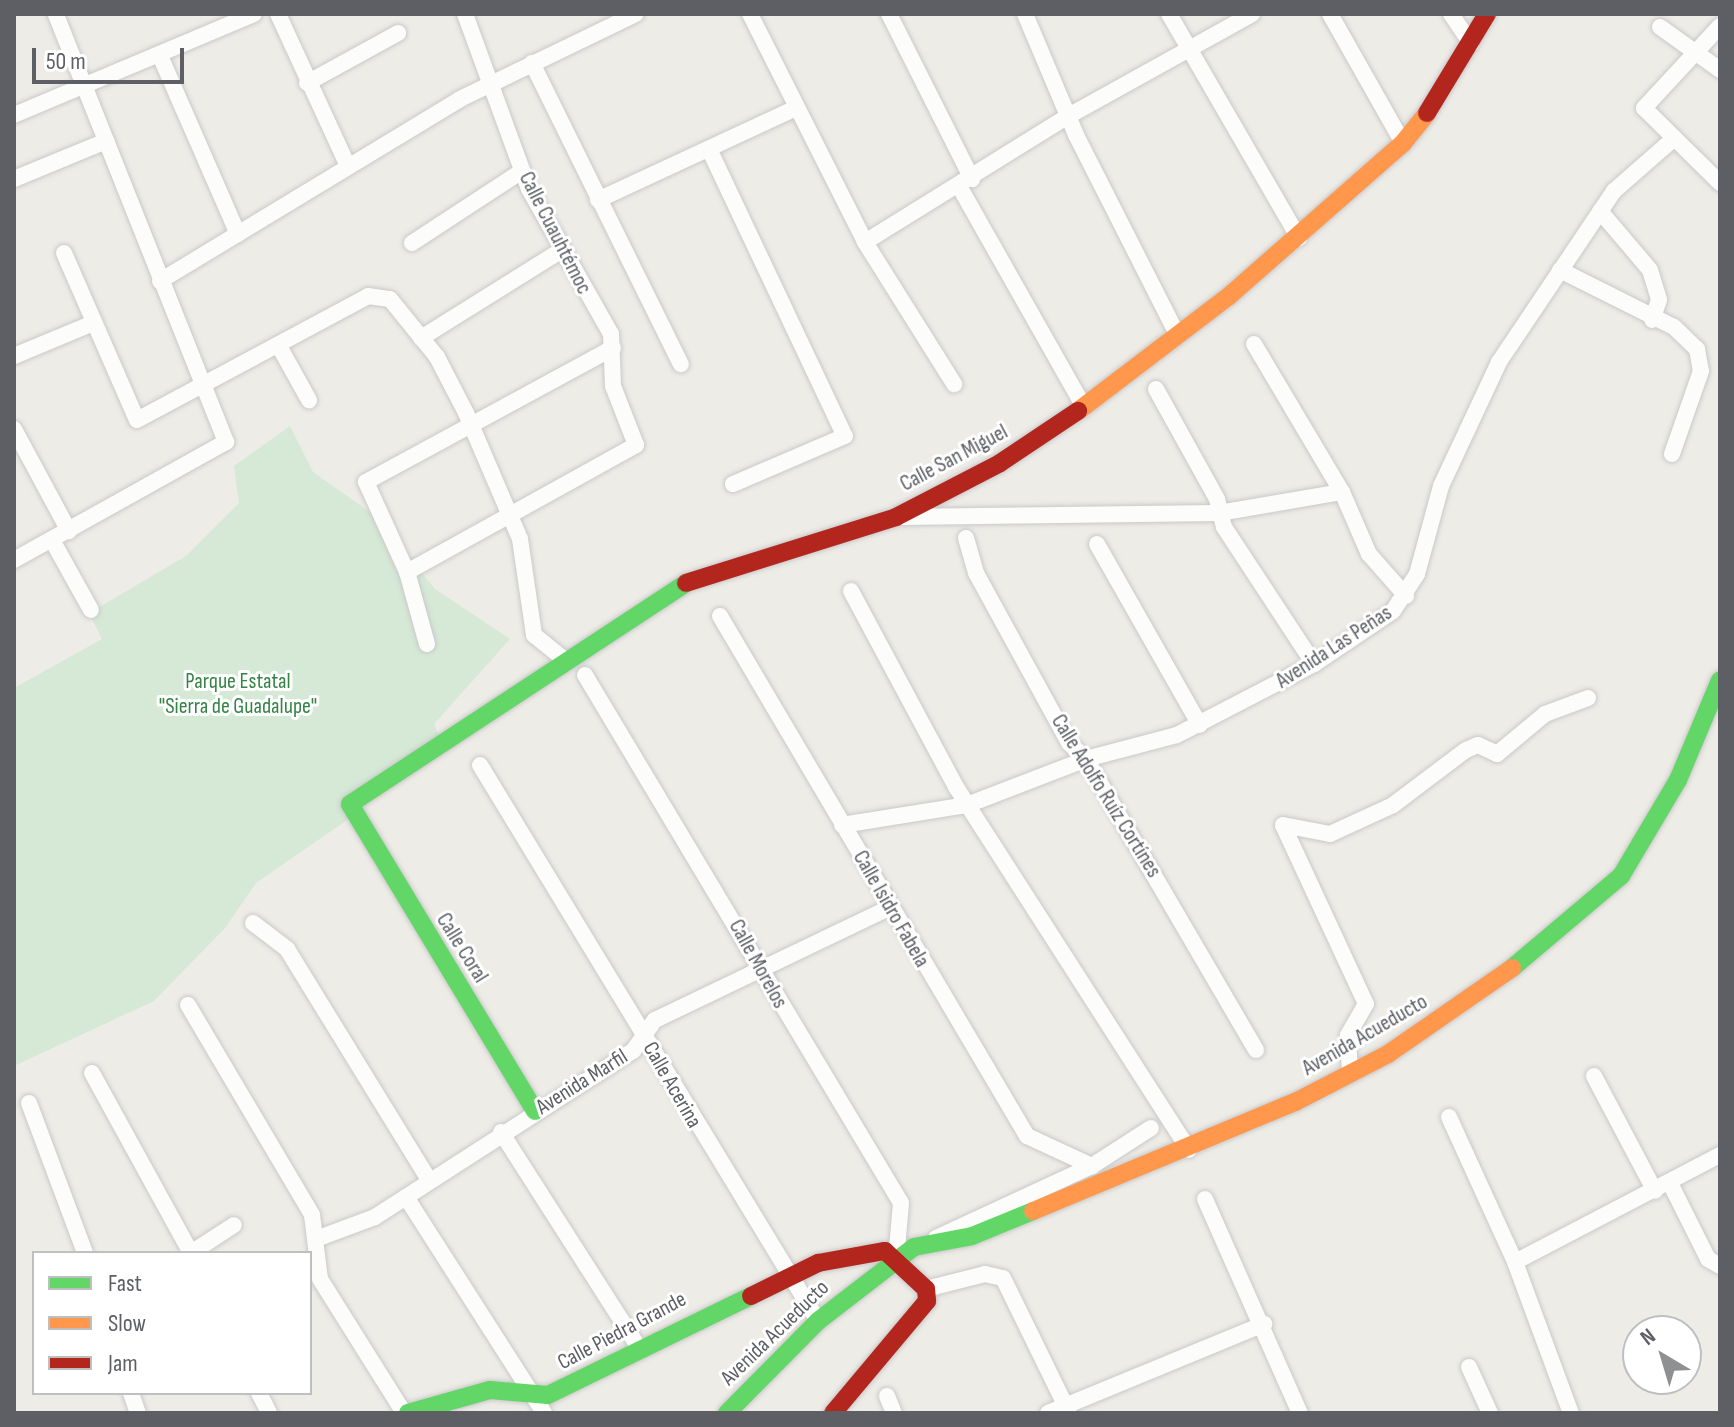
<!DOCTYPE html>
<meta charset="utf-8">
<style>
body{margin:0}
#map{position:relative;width:1734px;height:1427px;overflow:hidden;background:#edece7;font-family:"Sofia Sans Condensed",sans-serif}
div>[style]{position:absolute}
.green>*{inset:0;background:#d5e9d6}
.roads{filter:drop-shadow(0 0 2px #cac9c9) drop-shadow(0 0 2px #cac9c9)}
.street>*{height:16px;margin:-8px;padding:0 8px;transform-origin:8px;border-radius:8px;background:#fcfcfb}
.fast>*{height:18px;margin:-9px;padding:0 9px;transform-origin:9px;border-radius:9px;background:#63d668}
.slow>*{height:18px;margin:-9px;padding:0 9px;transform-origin:9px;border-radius:9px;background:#ff974d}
.jam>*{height:18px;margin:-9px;padding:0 9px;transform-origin:9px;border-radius:9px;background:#b3261e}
span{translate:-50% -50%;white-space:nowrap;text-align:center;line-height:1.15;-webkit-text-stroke:6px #fff;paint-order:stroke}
.street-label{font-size:22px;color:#5d5f65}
.park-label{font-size:22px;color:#358446}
.frame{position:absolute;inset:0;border:16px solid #5d5f65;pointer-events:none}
.legend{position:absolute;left:32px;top:1251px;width:280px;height:144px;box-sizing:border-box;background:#fff;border:2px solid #bebfc1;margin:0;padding:10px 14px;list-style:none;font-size:24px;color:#5d5f65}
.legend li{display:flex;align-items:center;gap:16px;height:40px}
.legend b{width:40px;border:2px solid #bebfc1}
.north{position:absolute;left:1622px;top:1315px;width:80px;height:80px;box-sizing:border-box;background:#fff;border:2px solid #bebfc1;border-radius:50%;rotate:322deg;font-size:22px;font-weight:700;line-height:32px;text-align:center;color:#5d5f65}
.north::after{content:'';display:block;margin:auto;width:28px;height:36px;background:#8f9092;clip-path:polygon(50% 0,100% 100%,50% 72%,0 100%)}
.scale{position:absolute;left:32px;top:48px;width:152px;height:36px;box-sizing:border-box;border:4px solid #5d5f65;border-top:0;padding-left:10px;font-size:24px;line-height:28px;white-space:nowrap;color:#5d5f65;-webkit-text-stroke:6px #fff;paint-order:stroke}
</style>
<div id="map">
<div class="green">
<i style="clip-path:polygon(290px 426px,313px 472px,374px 515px,435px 589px,510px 639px,434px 724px,439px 735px,350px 818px,256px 883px,225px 928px,154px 1001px,14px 1066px,14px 688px,102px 639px,89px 613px,186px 556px,239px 503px,234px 466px)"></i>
</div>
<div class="roads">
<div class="street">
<i style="left:278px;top:14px;width:167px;rotate:65.3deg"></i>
<i style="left:750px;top:14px;width:255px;rotate:63.2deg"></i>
<i style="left:865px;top:242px;width:168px;rotate:57.9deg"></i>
<i style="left:889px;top:14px;width:185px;rotate:63.3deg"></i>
<i style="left:1025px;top:14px;width:131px;rotate:67.1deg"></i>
<i style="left:1076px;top:135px;width:225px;rotate:63.1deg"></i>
<i style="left:1169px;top:14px;width:259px;rotate:59.9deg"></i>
<i style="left:1330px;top:14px;width:148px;rotate:60.5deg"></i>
<i style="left:1451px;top:14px;width:36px;rotate:56deg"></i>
<i style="left:1720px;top:26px;width:112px;rotate:132.8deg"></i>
<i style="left:1644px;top:108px;width:107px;rotate:44.6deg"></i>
<i style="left:1660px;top:27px;width:74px;rotate:35.6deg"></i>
<i style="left:161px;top:58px;width:192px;rotate:66.4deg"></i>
<i style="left:532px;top:63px;width:336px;rotate:63.7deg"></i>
<i style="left:307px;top:83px;width:104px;rotate:-28.8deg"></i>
<i style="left:14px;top:115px;width:260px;rotate:-22.8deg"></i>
<i style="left:710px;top:151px;width:315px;rotate:64.7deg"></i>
<i style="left:845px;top:436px;width:122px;rotate:156.8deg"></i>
<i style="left:14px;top:179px;width:100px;rotate:-22.4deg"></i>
<i style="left:959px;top:186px;width:254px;rotate:60.5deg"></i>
<i style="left:598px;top:200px;width:218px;rotate:-24.9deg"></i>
<i style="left:1600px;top:211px;width:77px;rotate:49.7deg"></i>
<i style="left:1650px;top:270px;width:31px;rotate:73deg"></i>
<i style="left:1659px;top:300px;width:21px;rotate:109deg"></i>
<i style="left:865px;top:242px;width:241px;rotate:-31.8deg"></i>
<i style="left:1070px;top:115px;width:208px;rotate:-29deg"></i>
<i style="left:412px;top:243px;width:131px;rotate:-33.2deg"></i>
<i style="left:64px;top:253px;width:182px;rotate:66.4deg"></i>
<i style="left:137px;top:420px;width:262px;rotate:-28.2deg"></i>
<i style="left:368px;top:296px;width:22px;rotate:8deg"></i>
<i style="left:390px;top:299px;width:75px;rotate:51deg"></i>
<i style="left:437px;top:357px;width:63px;rotate:62.6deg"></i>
<i style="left:466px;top:413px;width:137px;rotate:66.8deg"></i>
<i style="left:520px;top:539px;width:97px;rotate:81.7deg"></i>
<i style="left:534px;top:635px;width:36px;rotate:39deg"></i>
<i style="left:1560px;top:270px;width:127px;rotate:26.6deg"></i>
<i style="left:1674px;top:327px;width:32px;rotate:44deg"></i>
<i style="left:1697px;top:349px;width:22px;rotate:80deg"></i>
<i style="left:1701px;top:371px;width:88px;rotate:109.3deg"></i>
<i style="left:160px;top:281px;width:351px;rotate:-31.2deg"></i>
<i style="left:460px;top:99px;width:195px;rotate:-25.8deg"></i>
<i style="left:421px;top:338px;width:164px;rotate:-32deg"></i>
<i style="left:1254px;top:344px;width:172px;rotate:59.3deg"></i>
<i style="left:1342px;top:492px;width:68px;rotate:66.5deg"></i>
<i style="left:1369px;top:554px;width:56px;rotate:48.6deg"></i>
<i style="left:280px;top:348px;width:60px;rotate:60.9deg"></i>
<i style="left:14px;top:356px;width:83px;rotate:-22.6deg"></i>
<i style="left:1156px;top:389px;width:126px;rotate:61deg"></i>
<i style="left:1217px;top:499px;width:29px;rotate:76deg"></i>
<i style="left:1224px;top:527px;width:164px;rotate:56.7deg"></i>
<i style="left:14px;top:429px;width:116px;rotate:61.7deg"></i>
<i style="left:901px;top:517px;width:318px;rotate:-0.7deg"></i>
<i style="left:1219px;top:513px;width:125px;rotate:-9.7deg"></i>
<i style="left:966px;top:538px;width:36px;rotate:74deg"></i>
<i style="left:976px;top:573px;width:194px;rotate:61.3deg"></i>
<i style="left:1069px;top:743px;width:23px;rotate:43deg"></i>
<i style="left:1086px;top:759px;width:337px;rotate:59.7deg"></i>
<i style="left:52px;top:540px;width:80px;rotate:60.9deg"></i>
<i style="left:1097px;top:544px;width:208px;rotate:60.4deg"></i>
<i style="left:14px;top:560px;width:243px;rotate:-29.1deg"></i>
<i style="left:226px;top:442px;width:461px;rotate:-111.7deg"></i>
<i style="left:407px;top:572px;width:262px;rotate:-29deg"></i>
<i style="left:636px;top:445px;width:63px;rotate:-111.3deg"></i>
<i style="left:613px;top:386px;width:52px;rotate:-92.2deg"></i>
<i style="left:611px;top:334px;width:167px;rotate:-119.5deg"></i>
<i style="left:529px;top:189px;width:186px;rotate:-110.1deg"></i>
<i style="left:851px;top:591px;width:222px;rotate:61.8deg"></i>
<i style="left:956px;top:787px;width:431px;rotate:57.3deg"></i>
<i style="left:720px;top:616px;width:604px;rotate:59.44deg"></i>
<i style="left:1027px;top:1136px;width:72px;rotate:24.8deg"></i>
<i style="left:427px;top:644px;width:75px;rotate:-105.5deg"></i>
<i style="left:407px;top:572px;width:99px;rotate:-114.5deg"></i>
<i style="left:366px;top:482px;width:281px;rotate:-28.5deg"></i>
<i style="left:585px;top:675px;width:615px;rotate:59.1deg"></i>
<i style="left:901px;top:1203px;width:57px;rotate:95deg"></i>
<i style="left:480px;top:765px;width:651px;rotate:58.7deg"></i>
<i style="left:842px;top:825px;width:127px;rotate:-9.1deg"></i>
<i style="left:967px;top:805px;width:128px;rotate:-21.1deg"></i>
<i style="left:1086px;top:759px;width:94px;rotate:-14.8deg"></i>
<i style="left:1177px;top:735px;width:154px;rotate:-27.4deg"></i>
<i style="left:1314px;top:664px;width:95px;rotate:-33.9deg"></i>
<i style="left:1393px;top:611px;width:44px;rotate:-57deg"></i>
<i style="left:1417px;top:574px;width:91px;rotate:-74.7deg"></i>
<i style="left:1441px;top:486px;width:137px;rotate:-64.9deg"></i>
<i style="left:1499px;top:362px;width:206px;rotate:-56.1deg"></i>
<i style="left:1614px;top:191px;width:77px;rotate:-41.3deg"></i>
<i style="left:253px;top:923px;width:43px;rotate:37.4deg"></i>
<i style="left:287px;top:949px;width:269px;rotate:58.4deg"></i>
<i style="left:188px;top:1005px;width:244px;rotate:59.4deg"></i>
<i style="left:312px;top:1215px;width:64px;rotate:82.9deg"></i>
<i style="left:320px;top:1279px;width:158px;rotate:57.9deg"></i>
<i style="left:92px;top:1073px;width:205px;rotate:61.2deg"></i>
<i style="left:1350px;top:1074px;width:39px;rotate:-93deg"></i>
<i style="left:1348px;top:1035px;width:36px;rotate:-60deg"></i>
<i style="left:1366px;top:1004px;width:197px;rotate:-114.9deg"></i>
<i style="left:1283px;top:825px;width:48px;rotate:10.8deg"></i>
<i style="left:1330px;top:834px;width:69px;rotate:-24.7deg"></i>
<i style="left:1393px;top:805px;width:91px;rotate:-37deg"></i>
<i style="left:1466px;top:750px;width:13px;rotate:-23deg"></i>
<i style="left:1478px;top:745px;width:21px;rotate:25deg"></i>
<i style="left:1497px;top:754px;width:62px;rotate:-39.8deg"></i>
<i style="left:1545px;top:714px;width:46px;rotate:-20.4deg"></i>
<i style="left:1594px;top:1076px;width:130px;rotate:62.1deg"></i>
<i style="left:29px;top:1103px;width:160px;rotate:69.5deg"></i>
<i style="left:1449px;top:1117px;width:159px;rotate:65.5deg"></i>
<i style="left:1515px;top:1262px;width:161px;rotate:69.7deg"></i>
<i style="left:501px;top:1132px;width:254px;rotate:57.4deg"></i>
<i style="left:1670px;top:1183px;width:85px;rotate:63.4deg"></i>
<i style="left:1708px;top:1259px;width:14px;rotate:30deg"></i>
<i style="left:406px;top:1197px;width:256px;rotate:57.4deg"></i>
<i style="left:1205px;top:1199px;width:234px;rotate:66.1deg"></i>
<i style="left:936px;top:1238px;width:172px;rotate:-24.8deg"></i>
<i style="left:1092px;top:1166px;width:70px;rotate:-32.8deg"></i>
<i style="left:316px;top:1239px;width:63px;rotate:-20.4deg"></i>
<i style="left:375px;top:1217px;width:307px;rotate:-32.8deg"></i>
<i style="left:633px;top:1051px;width:38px;rotate:-55deg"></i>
<i style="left:655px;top:1020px;width:259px;rotate:-25.6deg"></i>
<i style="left:191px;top:1253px;width:51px;rotate:-33.1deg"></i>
<i style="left:1515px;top:1262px;width:231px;rotate:-27.6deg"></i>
<i style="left:926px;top:1289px;width:61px;rotate:-14.3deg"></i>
<i style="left:985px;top:1274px;width:18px;rotate:13deg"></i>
<i style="left:1003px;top:1278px;width:150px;rotate:63.9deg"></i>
<i style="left:1469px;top:1367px;width:51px;rotate:65.5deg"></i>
<i style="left:131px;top:1393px;width:21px;rotate:71deg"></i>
<i style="left:259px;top:1393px;width:22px;rotate:63deg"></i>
<i style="left:887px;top:1396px;width:18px;rotate:68deg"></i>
<i style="left:1048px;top:1413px;width:234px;rotate:-22.4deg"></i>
</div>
<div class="fast">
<i style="left:1512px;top:968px;width:143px;rotate:-40.2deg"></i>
<i style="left:1621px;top:876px;width:112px;rotate:-59.3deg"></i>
<i style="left:1678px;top:780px;width:108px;rotate:-67.2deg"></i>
<i style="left:535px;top:1111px;width:358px;rotate:-121.1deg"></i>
<i style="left:350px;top:804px;width:402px;rotate:-33.3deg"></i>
<i style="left:408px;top:1413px;width:85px;rotate:-15.7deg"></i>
<i style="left:490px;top:1390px;width:58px;rotate:4.9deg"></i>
<i style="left:548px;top:1395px;width:226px;rotate:-26deg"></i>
<i style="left:727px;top:1413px;width:129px;rotate:-45.3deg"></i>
<i style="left:818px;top:1321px;width:121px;rotate:-37.6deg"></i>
<i style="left:914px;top:1247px;width:59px;rotate:-10.7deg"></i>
<i style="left:972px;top:1236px;width:66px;rotate:-22.3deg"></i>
</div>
<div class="slow">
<i style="left:1078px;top:411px;width:190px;rotate:-37.3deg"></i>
<i style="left:1229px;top:296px;width:232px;rotate:-41.3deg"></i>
<i style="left:1403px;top:143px;width:38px;rotate:-51deg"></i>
<i style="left:1033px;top:1211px;width:284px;rotate:-22.6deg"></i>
<i style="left:1295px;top:1102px;width:105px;rotate:-27.3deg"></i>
<i style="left:1388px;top:1054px;width:151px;rotate:-34.7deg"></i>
</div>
<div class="jam">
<i style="left:1427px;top:113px;width:116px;rotate:-58.8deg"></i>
<i style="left:686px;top:583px;width:220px;rotate:-17.4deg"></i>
<i style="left:896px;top:517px;width:117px;rotate:-27.4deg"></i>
<i style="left:1000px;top:463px;width:94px;rotate:-33.7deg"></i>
<i style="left:751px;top:1296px;width:75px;rotate:-26.2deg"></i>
<i style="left:818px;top:1263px;width:68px;rotate:-10.2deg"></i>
<i style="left:885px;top:1251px;width:56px;rotate:42.8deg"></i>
<i style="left:926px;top:1289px;width:12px;rotate:85deg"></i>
<i style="left:927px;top:1301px;width:146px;rotate:130deg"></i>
</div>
</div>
<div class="street-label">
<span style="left:555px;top:233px;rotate:63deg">Calle Cuauhtémoc</span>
<span style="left:954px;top:458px;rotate:-28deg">Calle San Miguel</span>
<span style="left:1334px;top:647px;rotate:-33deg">Avenida Las Peñas</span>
<span style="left:1106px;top:796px;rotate:58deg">Calle Adolfo Ruíz Cortínes</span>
<span style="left:891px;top:909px;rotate:60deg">Calle Isidro Fabela</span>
<span style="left:462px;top:948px;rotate:58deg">Calle Coral</span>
<span style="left:758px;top:964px;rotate:61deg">Calle Morelos</span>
<span style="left:1365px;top:1035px;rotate:-30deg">Avenida Acueducto</span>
<span style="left:582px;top:1082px;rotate:-32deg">Avenida Marfil</span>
<span style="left:672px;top:1085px;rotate:60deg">Calle Acerina</span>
<span style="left:622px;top:1331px;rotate:-28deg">Calle Piedra Grande</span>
<span style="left:775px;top:1333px;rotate:-44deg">Avenida Acueducto</span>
</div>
<div class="park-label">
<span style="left:238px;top:694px">Parque Estatal<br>"Sierra de Guadalupe"</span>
</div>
<div class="frame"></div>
<ul class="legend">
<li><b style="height:10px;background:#63d668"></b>Fast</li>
<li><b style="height:10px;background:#ff974d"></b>Slow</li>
<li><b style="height:10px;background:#b3261e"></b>Jam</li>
</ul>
<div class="north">N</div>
<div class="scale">50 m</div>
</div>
